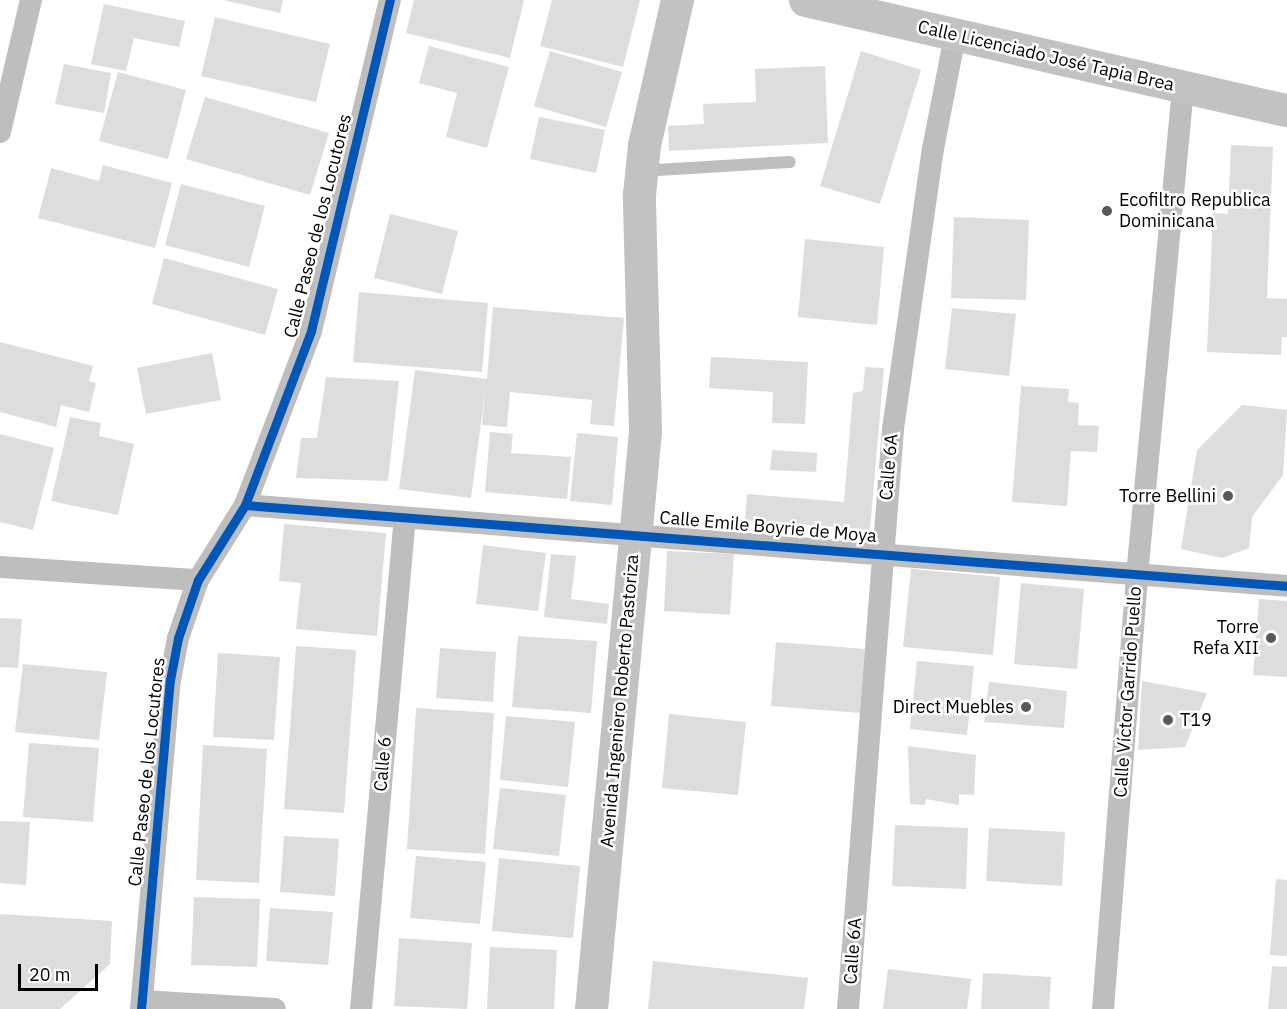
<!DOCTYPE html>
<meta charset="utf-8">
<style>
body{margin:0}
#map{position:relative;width:1287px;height:1009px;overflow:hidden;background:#fff;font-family:"IBM Plex Sans",sans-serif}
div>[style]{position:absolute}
.building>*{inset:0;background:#ddd}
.lane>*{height:12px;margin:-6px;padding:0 6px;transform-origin:6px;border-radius:6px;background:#bebebe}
.street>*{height:22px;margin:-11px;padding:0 11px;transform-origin:11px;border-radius:11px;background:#bebebe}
.secondary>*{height:33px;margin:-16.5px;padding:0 16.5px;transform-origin:16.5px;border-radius:16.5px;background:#c2c2c2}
.cycleway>*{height:9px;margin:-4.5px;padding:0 4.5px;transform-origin:4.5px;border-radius:4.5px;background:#0057b8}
.dots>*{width:16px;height:16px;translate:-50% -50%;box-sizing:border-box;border:3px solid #fff;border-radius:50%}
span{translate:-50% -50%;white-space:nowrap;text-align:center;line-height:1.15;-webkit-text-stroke:5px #fff;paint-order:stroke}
.street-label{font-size:18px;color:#000}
.poi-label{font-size:18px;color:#000}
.left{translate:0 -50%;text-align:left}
.right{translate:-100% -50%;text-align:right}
.scale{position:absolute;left:18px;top:964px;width:80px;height:27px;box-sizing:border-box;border:3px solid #000;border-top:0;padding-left:8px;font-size:18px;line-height:21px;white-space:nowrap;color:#000;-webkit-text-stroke:4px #fff;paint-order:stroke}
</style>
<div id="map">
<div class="building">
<i style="clip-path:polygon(223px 0,283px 0,280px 13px)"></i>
<i style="clip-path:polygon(414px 0,524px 0,510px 58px,406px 33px)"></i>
<i style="clip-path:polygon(552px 0,640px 0,623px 67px,540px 46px)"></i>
<i style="clip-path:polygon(104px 4px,185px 21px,179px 47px,134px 38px,126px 71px,91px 64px)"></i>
<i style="clip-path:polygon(215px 17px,330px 44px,316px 102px,201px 76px)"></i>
<i style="clip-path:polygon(429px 46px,509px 67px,487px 148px,446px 137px,457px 93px,419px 83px)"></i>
<i style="clip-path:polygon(550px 51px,622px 72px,606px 127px,534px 106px)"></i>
<i style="clip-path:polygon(861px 51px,921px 70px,880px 204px,820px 186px)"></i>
<i style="clip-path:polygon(64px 64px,111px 73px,104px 113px,55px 104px)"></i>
<i style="clip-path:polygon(825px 66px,828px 143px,669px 151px,668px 126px,704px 124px,703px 104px,756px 102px,755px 69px)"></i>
<i style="clip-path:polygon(118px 72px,186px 90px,168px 159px,99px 141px)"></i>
<i style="clip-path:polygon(205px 97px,329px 133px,310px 195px,186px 159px)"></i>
<i style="clip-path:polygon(539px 117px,605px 130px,596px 173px,530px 159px)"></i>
<i style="clip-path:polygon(1231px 145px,1273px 147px,1267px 298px,1287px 299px,1287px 337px,1282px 337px,1281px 355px,1207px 352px,1213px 213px,1228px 214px)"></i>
<i style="clip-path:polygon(103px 165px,172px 183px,155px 248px,38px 218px,51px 168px,99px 181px)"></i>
<i style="clip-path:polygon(181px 184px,265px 206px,249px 267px,165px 245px)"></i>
<i style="clip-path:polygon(390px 214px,458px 231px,442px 294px,374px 278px)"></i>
<i style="clip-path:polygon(954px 217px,1029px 220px,1026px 300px,951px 298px)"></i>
<i style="clip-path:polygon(805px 239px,884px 247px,877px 325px,798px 317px)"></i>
<i style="clip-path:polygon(164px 258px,278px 289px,265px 335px,152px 304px)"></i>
<i style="clip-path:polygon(359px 292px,488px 303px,482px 372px,353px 362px)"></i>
<i style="clip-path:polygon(493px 307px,624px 318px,614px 426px,590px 424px,592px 400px,510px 392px,507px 427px,482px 425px,485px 393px,471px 498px,399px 489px,415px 370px,487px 379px)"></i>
<i style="clip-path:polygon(952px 308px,1016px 314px,1009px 376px,945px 369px)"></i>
<i style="clip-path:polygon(0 342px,93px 366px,89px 381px,96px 383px,89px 412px,61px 405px,56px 427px,0 412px)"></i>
<i style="clip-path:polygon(212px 353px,221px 400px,146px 414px,137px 368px)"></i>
<i style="clip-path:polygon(711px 357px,808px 362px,805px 424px,772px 423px,773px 392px,709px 388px)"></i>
<i style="clip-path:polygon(865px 367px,884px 368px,870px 530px,745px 520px,747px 494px,844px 502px,853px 393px,863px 391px)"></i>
<i style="clip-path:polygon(326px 377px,399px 381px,388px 481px,296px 478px,301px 438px,317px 438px)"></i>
<i style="clip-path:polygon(1021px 386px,1069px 389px,1068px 402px,1079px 403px,1078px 425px,1099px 426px,1097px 452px,1071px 451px,1067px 506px,1012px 502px)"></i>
<i style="clip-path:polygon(1242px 405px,1287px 410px,1283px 475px,1252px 517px,1249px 548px,1222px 558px,1181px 549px,1197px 450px)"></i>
<i style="clip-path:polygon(70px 417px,101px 423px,99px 436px,134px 444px,118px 515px,51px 501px)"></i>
<i style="clip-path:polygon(490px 432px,513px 434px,511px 453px,571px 457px,567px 499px,485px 492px)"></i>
<i style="clip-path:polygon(577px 433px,618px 437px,612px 505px,570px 501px)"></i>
<i style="clip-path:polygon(0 434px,54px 448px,33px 530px,0 522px)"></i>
<i style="clip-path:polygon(772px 450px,817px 453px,816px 472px,770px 470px)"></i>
<i style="clip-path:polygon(284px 524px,386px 533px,377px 636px,296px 629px,301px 583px,279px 581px)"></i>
<i style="clip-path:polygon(483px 545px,546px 553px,538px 611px,476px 604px)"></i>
<i style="clip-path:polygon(667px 551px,734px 554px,730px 615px,664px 611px)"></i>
<i style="clip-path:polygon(551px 554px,576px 556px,571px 599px,609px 604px,607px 624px,544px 617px)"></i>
<i style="clip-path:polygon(911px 569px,1000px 577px,993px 655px,903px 647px)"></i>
<i style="clip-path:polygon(1021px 583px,1084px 589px,1077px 669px,1014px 664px)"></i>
<i style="clip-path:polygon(1259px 599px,1287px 601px,1287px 677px,1253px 675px)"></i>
<i style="clip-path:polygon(0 618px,22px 619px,18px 668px,0 667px)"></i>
<i style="clip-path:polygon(518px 636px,597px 641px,591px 713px,512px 707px)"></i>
<i style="clip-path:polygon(776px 642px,865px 649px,860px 713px,771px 706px)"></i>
<i style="clip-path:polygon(296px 646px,356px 650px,344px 813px,284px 809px)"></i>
<i style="clip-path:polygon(440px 648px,496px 652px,493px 702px,436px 698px)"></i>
<i style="clip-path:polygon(218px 653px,280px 657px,274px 740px,213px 737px)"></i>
<i style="clip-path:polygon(917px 661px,974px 666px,967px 735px,910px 729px)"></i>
<i style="clip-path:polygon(23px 664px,107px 672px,99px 740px,15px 732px)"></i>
<i style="clip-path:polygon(1142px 681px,1207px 693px,1185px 747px,1138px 750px)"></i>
<i style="clip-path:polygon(989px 682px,1067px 691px,1064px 728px,984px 722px)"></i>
<i style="clip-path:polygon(416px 708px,494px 713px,485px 854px,407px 849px)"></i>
<i style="clip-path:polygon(669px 714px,746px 722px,738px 795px,662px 788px)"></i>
<i style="clip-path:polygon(506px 716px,575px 722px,568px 787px,500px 780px)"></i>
<i style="clip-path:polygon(29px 743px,99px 748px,93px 822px,23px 817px)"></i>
<i style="clip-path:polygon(203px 745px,267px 749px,259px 883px,196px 880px)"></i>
<i style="clip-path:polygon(908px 746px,976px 755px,974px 795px,959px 794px,959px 805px,926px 799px,925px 805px,910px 804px)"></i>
<i style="clip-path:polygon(500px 788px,566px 795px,559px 856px,493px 849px)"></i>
<i style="clip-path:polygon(0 821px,30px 822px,26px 885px,0 883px)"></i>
<i style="clip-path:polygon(895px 825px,968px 828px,966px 889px,892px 886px)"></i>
<i style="clip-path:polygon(989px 828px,1065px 832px,1062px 886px,986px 881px)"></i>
<i style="clip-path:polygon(284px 836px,339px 839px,335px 896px,280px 892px)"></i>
<i style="clip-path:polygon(416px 856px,486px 862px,480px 924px,410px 918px)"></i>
<i style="clip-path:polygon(499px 858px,580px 866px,573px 938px,492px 931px)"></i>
<i style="clip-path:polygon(1276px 879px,1287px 880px,1287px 956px,1270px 955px)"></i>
<i style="clip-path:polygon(194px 897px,260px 899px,257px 967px,191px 965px)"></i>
<i style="clip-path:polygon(270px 908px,333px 912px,328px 965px,266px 961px)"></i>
<i style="clip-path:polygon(0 914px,112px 921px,110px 964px,60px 1009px,0 1009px)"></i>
<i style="clip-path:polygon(399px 938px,472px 943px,467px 1009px,394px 1006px)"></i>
<i style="clip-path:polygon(490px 947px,557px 950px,554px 1009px,487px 1009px)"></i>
<i style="clip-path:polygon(653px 961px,808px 978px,804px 1009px,648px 1009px)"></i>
<i style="clip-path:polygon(1272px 966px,1287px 967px,1287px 1009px,1268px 1009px)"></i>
<i style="clip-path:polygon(888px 969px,971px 979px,967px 1009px,883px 1009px)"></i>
<i style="clip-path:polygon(983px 973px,1051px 977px,1049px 1009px,981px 1009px)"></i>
</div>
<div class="lane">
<i style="left:641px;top:171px;width:149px;rotate:-3.5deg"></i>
</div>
<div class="street">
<i style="left:0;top:132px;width:136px;rotate:-76.8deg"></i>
<i style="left:245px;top:505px;width:1045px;rotate:4.44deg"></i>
<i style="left:0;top:567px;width:198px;rotate:3.8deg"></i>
<i style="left:142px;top:1001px;width:133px;rotate:3.4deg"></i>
<i style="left:141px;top:1009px;width:330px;rotate:-85deg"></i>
<i style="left:170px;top:680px;width:43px;rotate:-79.2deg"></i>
<i style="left:178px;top:638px;width:61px;rotate:-71deg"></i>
<i style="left:198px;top:580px;width:89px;rotate:-57.9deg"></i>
<i style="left:245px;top:505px;width:186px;rotate:-69.2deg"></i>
<i style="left:311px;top:331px;width:340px;rotate:-76.6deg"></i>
<i style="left:361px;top:1009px;width:493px;rotate:-84.9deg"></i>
<i style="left:848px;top:1009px;width:582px;rotate:-85.56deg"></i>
<i style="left:893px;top:429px;width:283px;rotate:-81.9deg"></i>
<i style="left:933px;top:149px;width:115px;rotate:-79deg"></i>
<i style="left:1103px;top:1009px;width:435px;rotate:-85.5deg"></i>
<i style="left:1137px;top:575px;width:489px;rotate:-84.6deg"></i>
</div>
<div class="secondary">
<i style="left:805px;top:0;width:494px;rotate:12.9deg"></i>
<i style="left:591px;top:1009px;width:581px;rotate:-84.66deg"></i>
<i style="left:645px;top:431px;width:237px;rotate:-91.5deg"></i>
<i style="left:639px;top:194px;width:49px;rotate:-84.2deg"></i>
<i style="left:644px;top:145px;width:149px;rotate:-77.2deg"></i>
</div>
<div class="cycleway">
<i style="left:245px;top:505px;width:1045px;rotate:4.44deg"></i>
<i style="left:141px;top:1009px;width:330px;rotate:-85deg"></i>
<i style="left:170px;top:680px;width:43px;rotate:-79.2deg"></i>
<i style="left:178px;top:638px;width:61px;rotate:-71deg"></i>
<i style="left:198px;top:580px;width:89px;rotate:-57.9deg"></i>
<i style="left:245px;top:505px;width:186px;rotate:-69.2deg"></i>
<i style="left:311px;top:331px;width:340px;rotate:-76.6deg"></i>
</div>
<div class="dots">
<i style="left:1107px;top:211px;background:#595959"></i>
<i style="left:1228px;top:496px;background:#595959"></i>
<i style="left:1271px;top:638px;background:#595959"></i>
<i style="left:1026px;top:707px;background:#595959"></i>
<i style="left:1168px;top:720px;background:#595959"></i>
</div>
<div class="street-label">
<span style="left:1046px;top:56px;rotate:13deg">Calle Licenciado José Tapia Brea</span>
<span style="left:318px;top:226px;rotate:-76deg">Calle Paseo de los Locutores</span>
<span style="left:889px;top:467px;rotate:-85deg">Calle 6A</span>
<span style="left:768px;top:527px;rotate:5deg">Calle Emile Boyrie de Moya</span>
<span style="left:1128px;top:692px;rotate:-86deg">Calle Víctor Garrido Puello</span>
<span style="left:620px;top:701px;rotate:-85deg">Avenida Ingeniero Roberto Pastoriza</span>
<span style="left:383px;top:764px;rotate:-85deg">Calle 6</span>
<span style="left:147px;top:772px;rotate:-84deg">Calle Paseo de los Locutores</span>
<span style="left:853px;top:951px;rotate:-86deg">Calle 6A</span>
</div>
<div class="poi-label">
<span class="left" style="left:1119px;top:211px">Ecofiltro Republica<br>Dominicana</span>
<span class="right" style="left:1216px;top:496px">Torre Bellini</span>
<span class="right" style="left:1259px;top:638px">Torre<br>Refa XII</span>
<span class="right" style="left:1014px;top:707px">Direct Muebles</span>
<span class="left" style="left:1180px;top:720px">T19</span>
</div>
<div class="scale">20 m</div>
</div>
